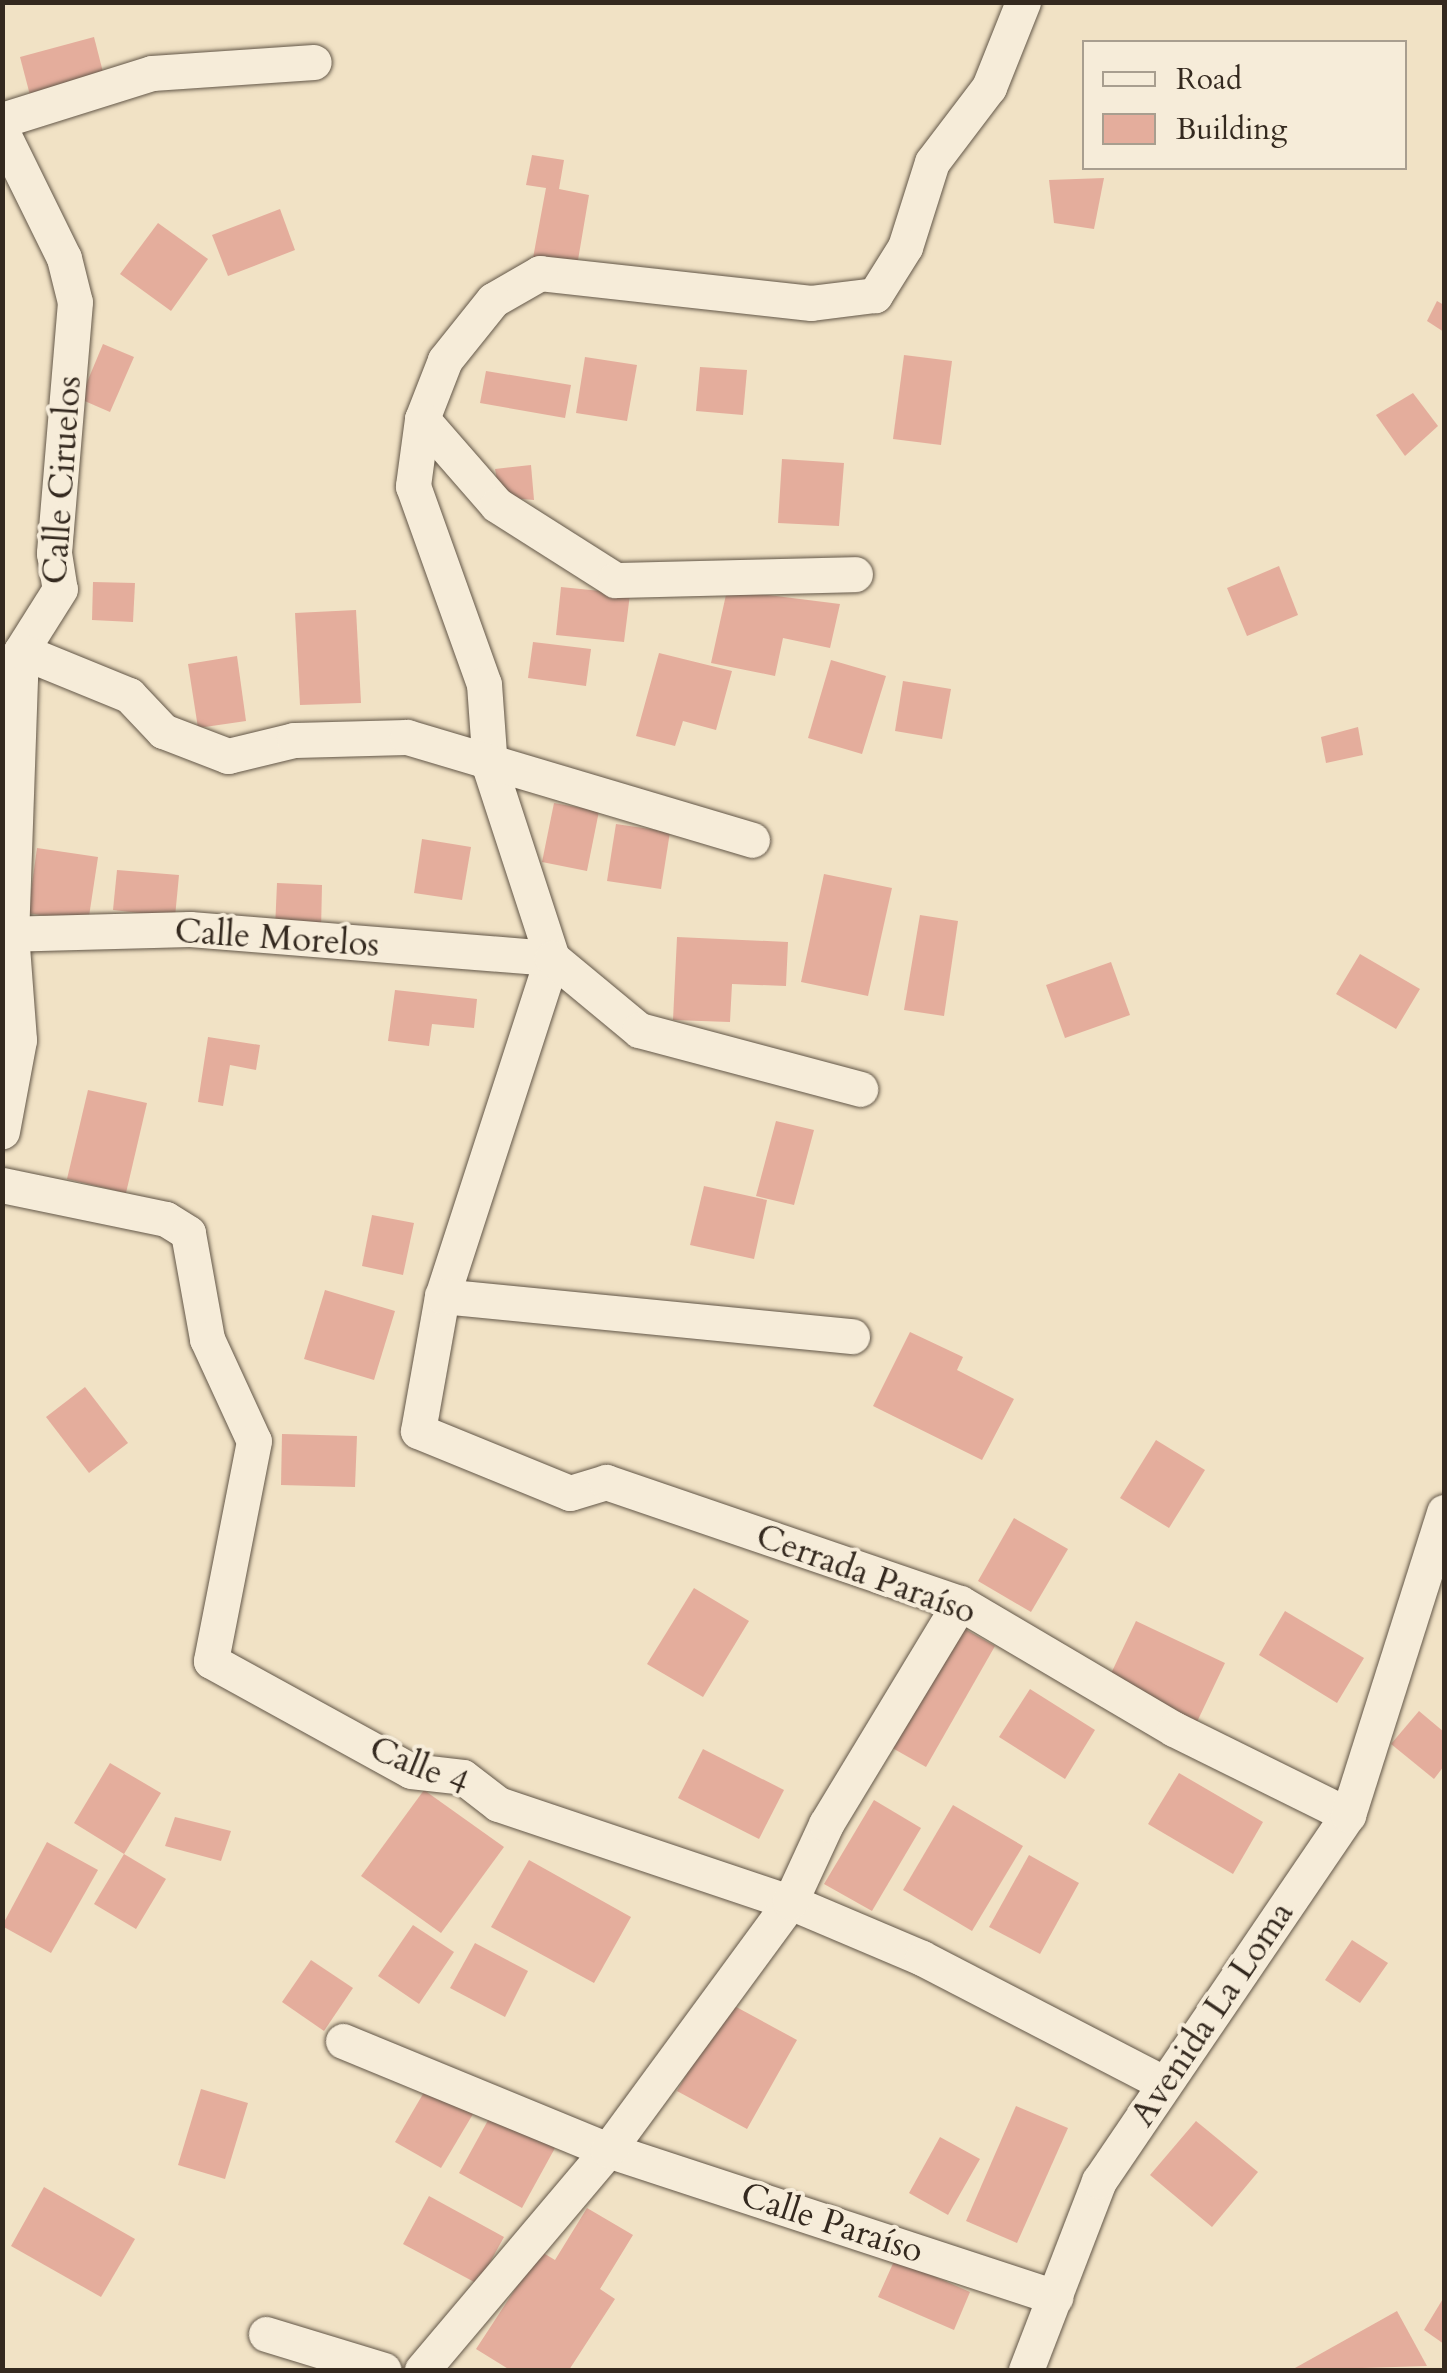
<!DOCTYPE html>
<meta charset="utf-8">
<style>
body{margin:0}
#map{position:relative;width:1447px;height:2373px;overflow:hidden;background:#f1e2c5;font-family:Cardo,serif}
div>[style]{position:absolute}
.building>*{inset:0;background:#e4ad9c}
.roads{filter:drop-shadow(0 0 2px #635748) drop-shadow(0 0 2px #635748)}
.street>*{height:35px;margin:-17.5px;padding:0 17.5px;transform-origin:17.5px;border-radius:17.5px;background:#f6ecd9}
span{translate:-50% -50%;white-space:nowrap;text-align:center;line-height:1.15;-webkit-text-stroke:8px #f6ecd9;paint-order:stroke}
.street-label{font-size:35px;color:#34291f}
.frame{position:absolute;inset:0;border:5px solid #34291f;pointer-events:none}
.legend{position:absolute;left:1082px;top:40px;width:325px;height:130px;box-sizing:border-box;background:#f6ecd9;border:2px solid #a89e8f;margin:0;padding:12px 18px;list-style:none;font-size:30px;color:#34291f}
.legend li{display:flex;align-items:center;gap:20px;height:50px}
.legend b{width:50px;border:2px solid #a89e8f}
</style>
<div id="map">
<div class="building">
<i style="clip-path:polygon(94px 37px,105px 80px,31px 99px,20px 57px)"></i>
<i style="clip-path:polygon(532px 155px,564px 160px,559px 189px,589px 195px,577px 266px,533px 258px,546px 188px,526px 185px)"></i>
<i style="clip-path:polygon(1104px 178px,1094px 229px,1054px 223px,1049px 180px)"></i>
<i style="clip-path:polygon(280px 209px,295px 250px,228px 276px,212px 235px)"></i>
<i style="clip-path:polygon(158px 223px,208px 259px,171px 311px,120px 274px)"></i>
<i style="clip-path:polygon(1437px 301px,1444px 305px,1444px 332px,1427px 321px)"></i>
<i style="clip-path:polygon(103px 344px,134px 357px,110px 412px,80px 399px)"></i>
<i style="clip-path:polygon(904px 355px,952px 361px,941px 445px,893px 439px)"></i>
<i style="clip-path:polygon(585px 357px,637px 365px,627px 421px,576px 413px)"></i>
<i style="clip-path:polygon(700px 367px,747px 370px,743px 415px,696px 411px)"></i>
<i style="clip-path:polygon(486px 371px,571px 385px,565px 418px,480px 403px)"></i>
<i style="clip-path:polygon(1413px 393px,1438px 426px,1405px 456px,1376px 415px)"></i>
<i style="clip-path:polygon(782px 459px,844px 463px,839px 526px,778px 523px)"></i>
<i style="clip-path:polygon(531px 465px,534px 500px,500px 497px,495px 469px)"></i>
<i style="clip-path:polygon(1279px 566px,1298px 615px,1247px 636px,1227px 588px)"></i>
<i style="clip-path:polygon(93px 582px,135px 583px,133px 622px,92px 620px)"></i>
<i style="clip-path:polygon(561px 587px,630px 594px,624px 642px,556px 635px)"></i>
<i style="clip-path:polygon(727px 590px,840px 604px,830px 648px,783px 638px,775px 676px,711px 663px)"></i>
<i style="clip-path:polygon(356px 610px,361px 703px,300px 705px,295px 613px)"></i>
<i style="clip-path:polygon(533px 642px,591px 649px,586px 686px,528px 678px)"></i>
<i style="clip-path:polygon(659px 653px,732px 671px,716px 730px,683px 721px,675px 746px,636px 736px)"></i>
<i style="clip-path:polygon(237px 656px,246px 721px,198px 728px,188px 664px)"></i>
<i style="clip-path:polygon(831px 660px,886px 676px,862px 754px,808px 738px)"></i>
<i style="clip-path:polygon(903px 681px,951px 689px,942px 739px,895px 731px)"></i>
<i style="clip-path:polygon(1358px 727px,1363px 755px,1326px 763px,1321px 737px)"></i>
<i style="clip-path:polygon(554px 803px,599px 811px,587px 871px,542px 862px)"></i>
<i style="clip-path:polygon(616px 824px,670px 832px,661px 889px,607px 881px)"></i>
<i style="clip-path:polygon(422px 839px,471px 847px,462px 900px,414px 893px)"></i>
<i style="clip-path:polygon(37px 848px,98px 857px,88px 923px,28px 913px)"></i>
<i style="clip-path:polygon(117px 870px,179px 875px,175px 917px,113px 910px)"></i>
<i style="clip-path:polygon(824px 874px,892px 888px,868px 996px,801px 982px)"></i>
<i style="clip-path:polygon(277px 883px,322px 885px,321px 931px,275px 929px)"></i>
<i style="clip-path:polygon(920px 915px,958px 921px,944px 1016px,904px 1010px)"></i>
<i style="clip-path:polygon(677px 937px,788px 942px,786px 986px,732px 984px,730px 1022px,673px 1020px)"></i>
<i style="clip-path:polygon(1360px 954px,1420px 989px,1396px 1029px,1336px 994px)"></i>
<i style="clip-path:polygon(1111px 962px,1130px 1015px,1065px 1038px,1046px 985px)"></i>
<i style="clip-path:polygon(395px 990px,477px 999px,474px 1028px,432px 1024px,429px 1046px,388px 1041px)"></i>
<i style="clip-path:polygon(208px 1037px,260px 1045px,256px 1070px,230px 1065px,223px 1106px,198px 1102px)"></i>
<i style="clip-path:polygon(88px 1090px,147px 1103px,126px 1193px,67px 1179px)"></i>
<i style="clip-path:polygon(776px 1121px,814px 1130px,794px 1205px,756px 1196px)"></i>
<i style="clip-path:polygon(704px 1186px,767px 1200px,754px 1259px,690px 1245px)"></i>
<i style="clip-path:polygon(372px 1215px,414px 1223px,403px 1275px,362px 1266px)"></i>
<i style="clip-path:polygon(325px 1290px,395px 1311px,374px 1380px,304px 1359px)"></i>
<i style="clip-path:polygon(910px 1332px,963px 1357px,957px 1370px,1014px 1399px,982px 1460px,873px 1406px)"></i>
<i style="clip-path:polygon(85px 1387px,128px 1443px,89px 1473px,46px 1417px)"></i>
<i style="clip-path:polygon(282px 1434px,357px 1436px,355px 1487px,281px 1485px)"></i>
<i style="clip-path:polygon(1156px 1440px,1205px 1470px,1169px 1528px,1120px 1498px)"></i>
<i style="clip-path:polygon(1014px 1518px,1068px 1549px,1031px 1612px,978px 1581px)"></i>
<i style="clip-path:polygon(694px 1588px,749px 1621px,703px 1697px,647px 1664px)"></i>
<i style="clip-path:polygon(1285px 1611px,1364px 1658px,1337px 1703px,1259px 1655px)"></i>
<i style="clip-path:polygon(1136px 1621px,1225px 1663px,1195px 1726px,1106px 1684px)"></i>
<i style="clip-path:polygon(956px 1624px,995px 1646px,926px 1767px,887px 1745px)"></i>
<i style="clip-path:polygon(1030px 1689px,1095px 1730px,1065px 1779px,999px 1737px)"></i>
<i style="clip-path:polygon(1419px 1711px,1444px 1732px,1444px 1766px,1434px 1779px,1391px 1744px)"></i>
<i style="clip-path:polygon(703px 1749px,784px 1790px,759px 1839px,678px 1798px)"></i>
<i style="clip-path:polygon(110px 1763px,161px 1793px,124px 1854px,74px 1823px)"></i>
<i style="clip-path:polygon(1179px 1773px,1263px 1822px,1233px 1874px,1148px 1824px)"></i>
<i style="clip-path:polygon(424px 1790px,504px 1847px,441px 1933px,361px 1876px)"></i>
<i style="clip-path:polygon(874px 1800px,921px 1828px,872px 1911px,824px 1884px)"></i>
<i style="clip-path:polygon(953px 1805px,1023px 1846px,972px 1931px,903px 1890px)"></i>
<i style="clip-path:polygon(175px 1817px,231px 1831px,221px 1861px,165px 1846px)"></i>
<i style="clip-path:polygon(47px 1842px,98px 1870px,51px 1953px,2px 1926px)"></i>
<i style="clip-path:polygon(124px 1854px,166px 1879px,136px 1929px,94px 1904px)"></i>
<i style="clip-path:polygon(1029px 1855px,1079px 1883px,1040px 1954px,989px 1927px)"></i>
<i style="clip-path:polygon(529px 1860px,631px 1917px,594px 1983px,491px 1927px)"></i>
<i style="clip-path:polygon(413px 1925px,454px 1952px,419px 2004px,378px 1976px)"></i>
<i style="clip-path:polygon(1352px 1940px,1388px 1963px,1360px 2003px,1325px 1980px)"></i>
<i style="clip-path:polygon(475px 1943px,528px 1971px,505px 2017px,450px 1988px)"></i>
<i style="clip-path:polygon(311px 1960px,353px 1988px,324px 2031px,282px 2002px)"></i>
<i style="clip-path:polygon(727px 2002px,797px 2040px,747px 2129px,677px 2091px)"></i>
<i style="clip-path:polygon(427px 2087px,473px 2114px,441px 2168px,395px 2142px)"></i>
<i style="clip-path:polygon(201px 2089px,248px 2103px,225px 2179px,178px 2165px)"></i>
<i style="clip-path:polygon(1016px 2106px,1068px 2128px,1017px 2243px,966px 2221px)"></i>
<i style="clip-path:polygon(492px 2113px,555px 2148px,522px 2208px,459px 2173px)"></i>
<i style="clip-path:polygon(1196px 2121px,1258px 2172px,1212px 2227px,1150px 2175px)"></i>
<i style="clip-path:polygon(940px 2137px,980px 2159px,948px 2215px,909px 2193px)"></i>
<i style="clip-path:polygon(44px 2187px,135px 2239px,101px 2297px,11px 2246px)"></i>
<i style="clip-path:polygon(429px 2196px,504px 2237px,478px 2284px,403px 2244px)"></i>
<i style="clip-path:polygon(587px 2208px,633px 2235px,600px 2289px,615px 2299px,569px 2370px,510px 2370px,476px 2349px,540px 2251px,555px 2260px)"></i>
<i style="clip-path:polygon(895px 2259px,970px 2292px,954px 2330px,878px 2297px)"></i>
<i style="clip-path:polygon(1444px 2297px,1444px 2344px,1424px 2330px)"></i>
<i style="clip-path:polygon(1397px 2311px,1427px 2366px,1297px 2370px,1295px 2368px)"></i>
</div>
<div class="roads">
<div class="street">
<i style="left:1023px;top:2px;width:92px;rotate:111.8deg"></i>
<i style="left:989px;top:87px;width:94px;rotate:127.2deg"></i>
<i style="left:932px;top:162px;width:89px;rotate:107.6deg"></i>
<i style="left:905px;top:247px;width:57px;rotate:122deg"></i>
<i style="left:875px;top:295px;width:64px;rotate:172.9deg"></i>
<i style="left:811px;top:303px;width:273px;rotate:-173.7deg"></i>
<i style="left:540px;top:273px;width:54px;rotate:150.1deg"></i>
<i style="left:493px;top:300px;width:77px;rotate:128.7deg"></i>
<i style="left:445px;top:360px;width:63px;rotate:111.3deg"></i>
<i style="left:422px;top:419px;width:68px;rotate:97.7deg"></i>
<i style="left:413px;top:486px;width:210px;rotate:70.3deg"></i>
<i style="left:484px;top:684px;width:84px;rotate:85.9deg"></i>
<i style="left:490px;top:768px;width:200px;rotate:71.9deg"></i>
<i style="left:552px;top:958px;width:355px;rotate:108deg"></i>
<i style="left:442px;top:1296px;width:137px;rotate:100.1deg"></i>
<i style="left:418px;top:1431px;width:164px;rotate:22.2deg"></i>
<i style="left:570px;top:1493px;width:38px;rotate:-17deg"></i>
<i style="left:606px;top:1482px;width:374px;rotate:18.9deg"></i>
<i style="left:960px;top:1603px;width:248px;rotate:30.5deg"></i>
<i style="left:1174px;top:1729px;width:194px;rotate:26.3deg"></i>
<i style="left:2px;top:120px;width:157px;rotate:-17.4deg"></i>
<i style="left:152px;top:73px;width:162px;rotate:-3.9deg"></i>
<i style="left:2px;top:132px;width:140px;rotate:63.8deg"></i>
<i style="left:64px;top:258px;width:45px;rotate:76deg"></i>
<i style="left:75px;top:302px;width:252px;rotate:94.8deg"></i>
<i style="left:54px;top:553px;width:36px;rotate:81deg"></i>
<i style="left:60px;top:589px;width:73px;rotate:122.2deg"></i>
<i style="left:21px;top:651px;width:282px;rotate:92deg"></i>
<i style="left:11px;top:933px;width:107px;rotate:85.7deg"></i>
<i style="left:19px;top:1040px;width:93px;rotate:100.6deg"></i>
<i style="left:422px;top:419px;width:114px;rotate:48.9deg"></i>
<i style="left:497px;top:505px;width:140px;rotate:32.4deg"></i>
<i style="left:615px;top:580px;width:240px;rotate:-1.4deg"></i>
<i style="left:21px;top:651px;width:117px;rotate:22.2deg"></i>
<i style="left:129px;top:695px;width:50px;rotate:46.6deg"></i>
<i style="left:163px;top:731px;width:70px;rotate:21deg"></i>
<i style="left:228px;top:756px;width:68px;rotate:-13.6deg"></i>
<i style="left:294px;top:740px;width:113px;rotate:-1.5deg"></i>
<i style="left:407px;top:737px;width:360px;rotate:16.6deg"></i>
<i style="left:2px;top:934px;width:188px;rotate:-1.5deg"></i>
<i style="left:190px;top:929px;width:363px;rotate:4.6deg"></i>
<i style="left:552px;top:958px;width:113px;rotate:39.6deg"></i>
<i style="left:639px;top:1030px;width:229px;rotate:14.9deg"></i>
<i style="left:2px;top:1185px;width:167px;rotate:11.7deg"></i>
<i style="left:166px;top:1219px;width:26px;rotate:32deg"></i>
<i style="left:188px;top:1233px;width:108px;rotate:79.8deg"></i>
<i style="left:207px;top:1339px;width:112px;rotate:65.3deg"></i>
<i style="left:254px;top:1441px;width:224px;rotate:101.1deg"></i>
<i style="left:211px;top:1661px;width:228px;rotate:28.8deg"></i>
<i style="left:411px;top:1771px;width:52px;rotate:6.6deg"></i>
<i style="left:463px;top:1777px;width:44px;rotate:37.6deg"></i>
<i style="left:498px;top:1804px;width:308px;rotate:18.6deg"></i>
<i style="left:790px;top:1902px;width:143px;rotate:23deg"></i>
<i style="left:922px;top:1958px;width:271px;rotate:27.4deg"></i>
<i style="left:442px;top:1296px;width:412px;rotate:5.6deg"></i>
<i style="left:343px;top:2041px;width:287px;rotate:22.4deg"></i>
<i style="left:608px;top:2150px;width:471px;rotate:18.2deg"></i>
<i style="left:266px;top:2334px;width:123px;rotate:17deg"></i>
<i style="left:422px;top:2370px;width:288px;rotate:-49.8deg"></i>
<i style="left:608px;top:2150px;width:308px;rotate:-53.7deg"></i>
<i style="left:790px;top:1902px;width:86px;rotate:-65.2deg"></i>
<i style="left:826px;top:1824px;width:258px;rotate:-58.8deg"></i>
<i style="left:1026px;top:2370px;width:203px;rotate:-68.9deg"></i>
<i style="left:1099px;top:2181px;width:443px;rotate:-55.8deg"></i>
<i style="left:1348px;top:1815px;width:318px;rotate:-72.4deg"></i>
</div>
</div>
<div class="street-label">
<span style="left:62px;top:480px;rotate:-86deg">Calle Ciruelos</span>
<span style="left:277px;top:938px;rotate:4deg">Calle Morelos</span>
<span style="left:866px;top:1574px;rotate:20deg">Cerrada Paraíso</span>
<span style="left:419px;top:1766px;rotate:22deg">Calle 4</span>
<span style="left:1212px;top:2014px;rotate:-56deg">Avenida La Loma</span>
<span style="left:832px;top:2223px;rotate:18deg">Calle Paraíso</span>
</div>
<div class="frame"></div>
<ul class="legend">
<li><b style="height:12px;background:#f6ecd9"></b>Road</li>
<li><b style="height:28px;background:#e4ad9c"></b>Building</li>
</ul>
</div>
